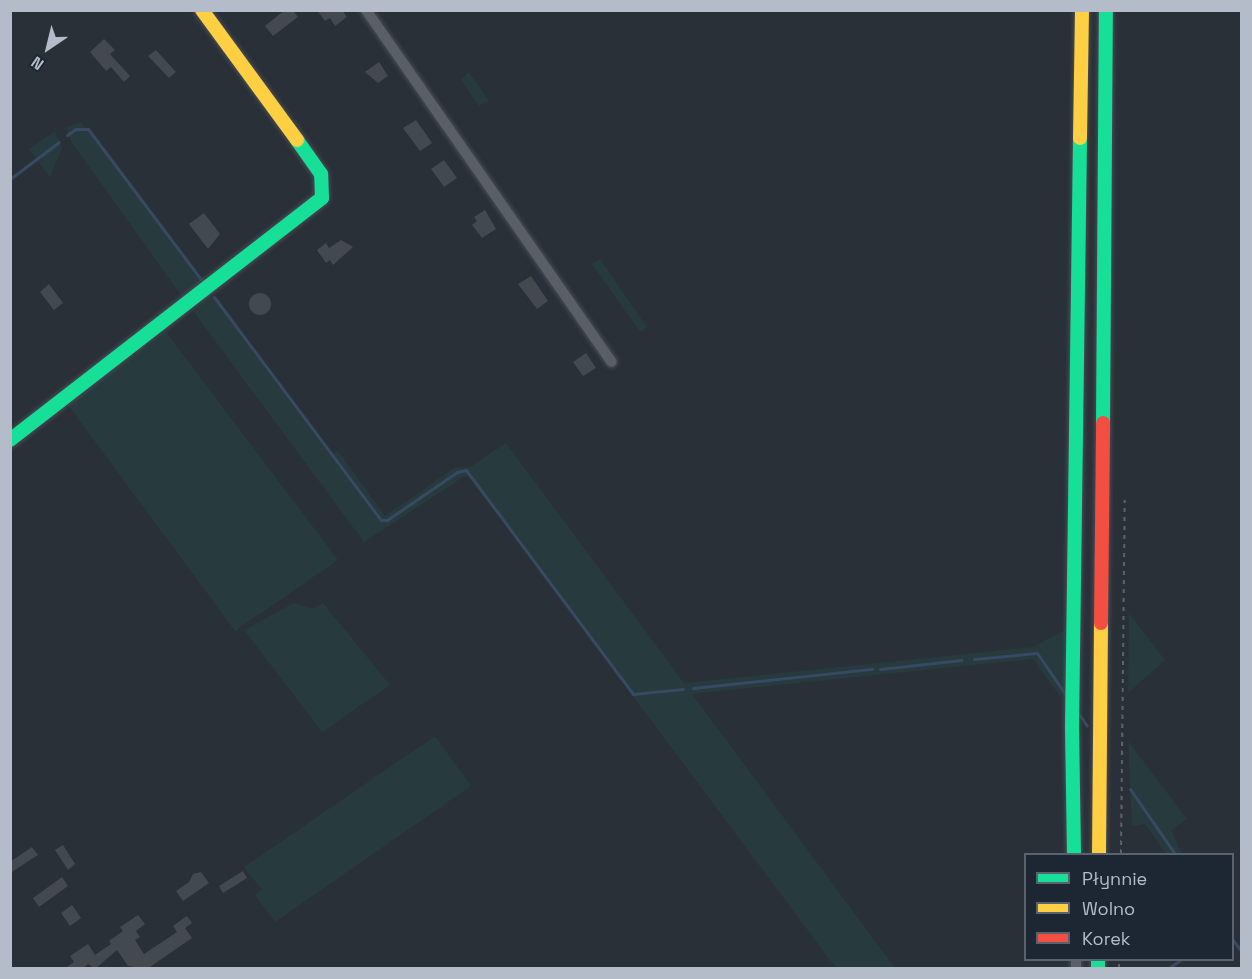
<!DOCTYPE html>
<meta charset="utf-8">
<style>
body{margin:0}
#map{position:relative;width:1252px;height:979px;overflow:hidden;background:#2a3038;font-family:"Space Grotesk",sans-serif}
div>[style]{position:absolute}
.green>*{inset:0;background:#273a3e}
.stream>*{height:3px;margin:-1.5px;padding:0 1.5px;transform-origin:1.5px;border-radius:1.5px;background:#384963}
.building>*{inset:0;background:#444950}
.round{border-radius:50%}
.path>*{height:2px;margin-top:-1px;transform-origin:0;background:repeating-linear-gradient(90deg,#5d636a 0 4.5px,transparent 0 9px)}
.roads{filter:drop-shadow(0 0 2px #484c53) drop-shadow(0 0 2px #484c53)}
.street>*{height:10px;margin:-5px;padding:0 5px;transform-origin:5px;border-radius:5px;background:#5a5e66}
.fast>*{height:14px;margin:-7px;padding:0 7px;transform-origin:7px;border-radius:7px;background:#16e098}
.slow>*{height:14px;margin:-7px;padding:0 7px;transform-origin:7px;border-radius:7px;background:#ffcf43}
.jam>*{height:14px;margin:-7px;padding:0 7px;transform-origin:7px;border-radius:7px;background:#f24e42}
span{translate:-50% -50%;white-space:nowrap;text-align:center;line-height:1.15;-webkit-text-stroke:5px #1d2633;paint-order:stroke}
.frame{position:absolute;inset:0;border:12px solid #b4bcc9;pointer-events:none}
.legend{position:absolute;left:1024px;top:853px;width:210px;height:108px;box-sizing:border-box;background:#1d2633;border:2px solid #59626f;margin:0;padding:8px 10px;list-style:none;font-size:18px;color:#b4bcc9}
.legend li{display:flex;align-items:center;gap:12px;height:30px}
.legend b{width:30px;border:2px solid #59626f}
.north{position:absolute;left:18px;top:18px;width:60px;height:60px;-webkit-text-stroke:4px #1d2633;paint-order:stroke;rotate:215deg;font-size:16px;font-weight:700;line-height:24px;text-align:center;color:#b4bcc9}
.north::after{content:'';display:block;margin:auto;width:21px;height:27px;background:#b4bcc9;clip-path:polygon(50% 0,100% 100%,50% 72%,0 100%)}
</style>
<div id="map">
<div class="green">
<i style="clip-path:polygon(469px 72px,489px 101px,479px 106px,461px 80px)"></i>
<i style="clip-path:polygon(81px 122px,202px 283px,183px 298px,71px 141px,67px 127px)"></i>
<i style="clip-path:polygon(55px 131px,62px 149px,50px 177px,29px 149px)"></i>
<i style="clip-path:polygon(600px 259px,647px 327px,640px 332px,592px 264px)"></i>
<i style="clip-path:polygon(212px 296px,332px 454px,338px 451px,385px 516px,454px 468px,470px 467px,506px 443px,684px 683px,1033px 647px,1065px 630px,1067px 686px,1060px 696px,1033px 659px,692px 694px,895px 968px,836px 968px,469px 477px,465px 476px,364px 542px,193px 311px)"></i>
<i style="clip-path:polygon(166px 332px,338px 560px,235px 631px,68px 405px)"></i>
<i style="clip-path:polygon(294px 603px,312px 609px,323px 603px,390px 685px,322px 732px,244px 630px)"></i>
<i style="clip-path:polygon(1129px 613px,1165px 660px,1128px 693px)"></i>
<i style="clip-path:polygon(435px 736px,471px 786px,275px 922px,255px 895px,262px 890px,244px 867px)"></i>
<i style="clip-path:polygon(1128px 741px,1187px 819px,1171px 830px,1182px 854px,1166px 854px,1145px 824px,1132px 826px)"></i>
</div>
<div class="stream">
<i style="left:67px;top:135px;width:11px;rotate:-34deg"></i>
<i style="left:76px;top:129px;width:12px"></i>
<i style="left:88px;top:129px;width:191px;rotate:53.1deg"></i>
<i style="left:10px;top:179px;width:61px;rotate:-37.1deg"></i>
<i style="left:214px;top:297px;width:279px;rotate:53.2deg"></i>
<i style="left:381px;top:520px;width:6px"></i>
<i style="left:387px;top:520px;width:85px;rotate:-34.4deg"></i>
<i style="left:457px;top:472px;width:9px;rotate:-13deg"></i>
<i style="left:466px;top:470px;width:279px;rotate:53.3deg"></i>
<i style="left:633px;top:694px;width:50px;rotate:-5.7deg"></i>
<i style="left:974px;top:659px;width:63px;rotate:-5.4deg"></i>
<i style="left:1037px;top:653px;width:51px;rotate:55.4deg"></i>
<i style="left:880px;top:669px;width:82px;rotate:-6.3deg"></i>
<i style="left:693px;top:688px;width:180px;rotate:-6.1deg"></i>
<i style="left:1079px;top:714px;width:14px;rotate:56deg"></i>
<i style="left:1130px;top:789px;width:79px;rotate:55.3deg"></i>
<i style="left:1232px;top:939px;width:16px;rotate:52deg"></i>
<i style="left:1169px;top:968px;width:14px;rotate:-36deg"></i>
</div>
<div class="building">
<i style="clip-path:polygon(285px 10px,293px 10px,298px 17px,273px 36px,265px 26px)"></i>
<i style="clip-path:polygon(317px 10px,342px 10px,347px 17px,335px 26px,330px 18px,325px 21px)"></i>
<i style="clip-path:polygon(104px 39px,115px 50px,110px 54px,130px 76px,124px 82px,111px 67px,106px 71px,90px 52px)"></i>
<i style="clip-path:polygon(156px 50px,176px 72px,169px 78px,148px 56px)"></i>
<i style="clip-path:polygon(379px 62px,388px 76px,378px 83px,365px 72px)"></i>
<i style="clip-path:polygon(416px 120px,432px 143px,420px 151px,403px 128px)"></i>
<i style="clip-path:polygon(444px 160px,457px 178px,444px 187px,431px 169px)"></i>
<i style="clip-path:polygon(485px 210px,496px 229px,482px 238px,472px 225px,477px 221px,474px 217px)"></i>
<i style="clip-path:polygon(204px 213px,220px 234px,208px 249px,189px 224px)"></i>
<i style="clip-path:polygon(341px 240px,353px 247px,333px 265px,330px 260px,326px 263px,317px 250px,326px 243px,329px 248px)"></i>
<i style="clip-path:polygon(531px 276px,548px 301px,537px 309px,518px 284px)"></i>
<i style="clip-path:polygon(49px 284px,63px 303px,54px 310px,40px 292px)"></i>
<i class="round" style="left:249px;top:293px;width:22px;height:22px"></i>
<i style="clip-path:polygon(586px 353px,596px 368px,583px 376px,573px 362px)"></i>
<i style="clip-path:polygon(63px 845px,75px 864px,68px 870px,55px 850px)"></i>
<i style="clip-path:polygon(32px 847px,38px 855px,10px 873px,10px 862px)"></i>
<i style="clip-path:polygon(243px 871px,247px 878px,223px 893px,219px 886px)"></i>
<i style="clip-path:polygon(201px 872px,209px 883px,183px 901px,176px 891px,189px 882px,193px 874px)"></i>
<i style="clip-path:polygon(62px 877px,68px 886px,39px 907px,33px 898px)"></i>
<i style="clip-path:polygon(72px 905px,81px 918px,70px 926px,61px 913px)"></i>
<i style="clip-path:polygon(138px 915px,145px 924px,136px 931px,140px 937px,135px 940px,144px 954px,177px 932px,173px 926px,187px 916px,192px 923px,185px 928px,192px 938px,147px 969px,128px 966px,117px 950px,95px 969px,88px 964px,82px 969px,64px 969px,74px 962px,70px 956px,88px 944px,95px 955px,111px 944px,109px 941px,123px 931px,120px 927px)"></i>
</div>
<div class="path">
<i style="left:1121px;top:854px;width:354px;rotate:-89.4deg"></i>
<i style="left:1119px;top:968px;width:8px;rotate:-90deg"></i>
</div>
<div class="roads">
<div class="street">
<i style="left:366px;top:10px;width:429px;rotate:55.1deg"></i>
<i style="left:1076px;top:968px;width:8px;rotate:-90deg"></i>
</div>
<div class="fast">
<i style="left:1103px;top:423px;width:413px;rotate:-89.6deg"></i>
<i style="left:10px;top:440px;width:395px;rotate:-37.8deg"></i>
<i style="left:322px;top:198px;width:24px;rotate:-92deg"></i>
<i style="left:321px;top:174px;width:42px;rotate:-125.2deg"></i>
<i style="left:1074px;top:854px;width:127px;rotate:-90.9deg"></i>
<i style="left:1072px;top:727px;width:589px;rotate:-89.22deg"></i>
<i style="left:1098px;top:960px;width:8px;rotate:90deg"></i>
</div>
<div class="slow">
<i style="left:202px;top:10px;width:161px;rotate:53.8deg"></i>
<i style="left:1080px;top:138px;width:128px;rotate:-89.1deg"></i>
<i style="left:1099px;top:854px;width:231px;rotate:-89.5deg"></i>
</div>
<div class="jam">
<i style="left:1101px;top:623px;width:200px;rotate:-89.4deg"></i>
</div>
</div>
<div class="frame"></div>
<ul class="legend">
<li><b style="height:8px;background:#16e098"></b>Płynnie</li>
<li><b style="height:8px;background:#ffcf43"></b>Wolno</li>
<li><b style="height:8px;background:#f24e42"></b>Korek</li>
</ul>
<div class="north">N</div>
</div>
